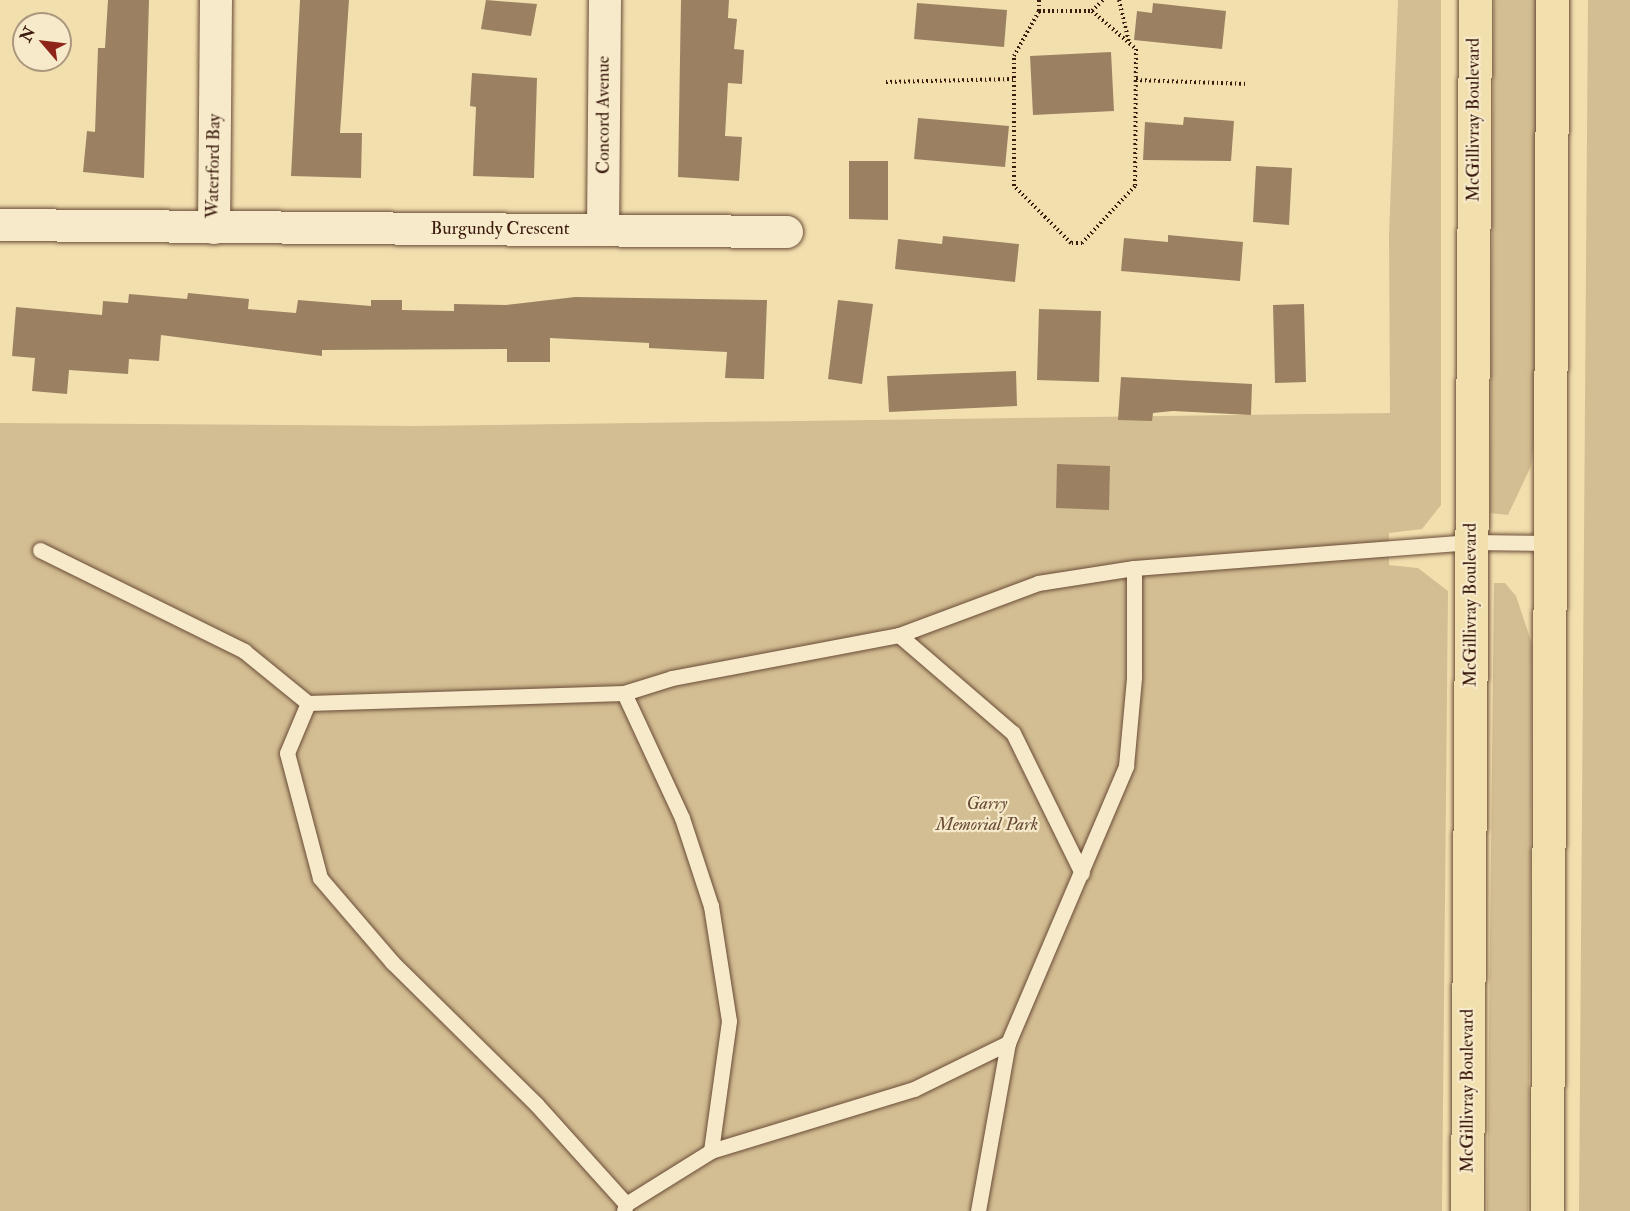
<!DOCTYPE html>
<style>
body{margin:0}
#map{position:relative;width:1630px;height:1211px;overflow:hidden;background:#f2dfae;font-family:"IM FELL Double Pica",serif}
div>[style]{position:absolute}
.green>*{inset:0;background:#d3be93}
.building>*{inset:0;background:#9b8162}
.path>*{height:4px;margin-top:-2px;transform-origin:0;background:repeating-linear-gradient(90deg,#3c1b0f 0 1.5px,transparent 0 4.5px)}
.roads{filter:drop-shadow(0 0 2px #6a4c37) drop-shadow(0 0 2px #6a4c37)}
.lane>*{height:15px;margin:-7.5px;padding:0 7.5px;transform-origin:7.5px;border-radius:7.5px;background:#f7eaca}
.street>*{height:32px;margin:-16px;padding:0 16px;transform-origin:16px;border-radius:16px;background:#f7eaca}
.primary>*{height:33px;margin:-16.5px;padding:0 16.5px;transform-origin:16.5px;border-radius:16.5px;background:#f2dfae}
span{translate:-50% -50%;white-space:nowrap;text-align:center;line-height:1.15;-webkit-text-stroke:4.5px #f7eaca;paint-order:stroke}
.street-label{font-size:18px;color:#3c1b0f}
.park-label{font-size:18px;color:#694c37;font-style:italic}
.north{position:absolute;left:12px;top:12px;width:60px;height:60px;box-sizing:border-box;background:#f7eaca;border:2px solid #ac977f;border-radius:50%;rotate:298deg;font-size:16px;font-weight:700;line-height:24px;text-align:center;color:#3c1b0f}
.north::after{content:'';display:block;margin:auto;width:21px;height:27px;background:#8f2418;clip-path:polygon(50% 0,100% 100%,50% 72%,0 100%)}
</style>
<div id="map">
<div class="green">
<i style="clip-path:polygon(1398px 0,1441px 0,1441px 505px,1422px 529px,1389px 533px,1389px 565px,1418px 568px,1448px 591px,1442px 1211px,0 1211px,0 423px,416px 426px,1390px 413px,1389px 235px)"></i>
<i style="clip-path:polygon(1494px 0,1537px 0,1534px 440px,1531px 466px,1508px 515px,1490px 513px)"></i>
<i style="clip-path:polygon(1588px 0,1630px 0,1630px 1211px,1579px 1211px)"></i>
<i style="clip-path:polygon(1494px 583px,1505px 583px,1516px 596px,1532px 644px,1528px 1211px,1487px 1211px)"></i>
</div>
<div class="building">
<i style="clip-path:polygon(108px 0,149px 0,144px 178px,83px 172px,87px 131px,95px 132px,98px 48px,105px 48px)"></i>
<i style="clip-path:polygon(300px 0,349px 0,340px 133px,362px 133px,361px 178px,291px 176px)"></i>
<i style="clip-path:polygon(486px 0,537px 4px,531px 36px,481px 29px)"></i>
<i style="clip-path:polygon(681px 0,729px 0,728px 18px,737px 19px,734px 49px,744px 50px,742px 84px,728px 83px,725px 136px,742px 137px,739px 181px,678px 177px)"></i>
<i style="clip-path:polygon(917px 3px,1007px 10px,1004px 47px,914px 39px)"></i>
<i style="clip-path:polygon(1153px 3px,1226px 11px,1222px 49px,1134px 40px,1137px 11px,1152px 13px)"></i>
<i style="clip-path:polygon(1111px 52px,1114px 111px,1033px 115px,1030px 56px)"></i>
<i style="clip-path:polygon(472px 73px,537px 78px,534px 178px,473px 176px,476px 107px,470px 106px)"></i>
<i style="clip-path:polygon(1184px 117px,1234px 121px,1231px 161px,1143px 160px,1145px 122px,1183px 125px)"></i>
<i style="clip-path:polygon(918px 118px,1009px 126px,1005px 167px,914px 159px)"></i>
<i style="clip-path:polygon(849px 161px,888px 161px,888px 220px,849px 219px)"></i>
<i style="clip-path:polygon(1256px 166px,1292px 168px,1289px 225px,1253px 222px)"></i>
<i style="clip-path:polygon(1168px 235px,1243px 242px,1240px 281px,1121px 271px,1124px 238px,1168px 242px)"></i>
<i style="clip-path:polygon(943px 236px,1019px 244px,1015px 282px,895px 269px,898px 239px,942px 244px)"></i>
<i style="clip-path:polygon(188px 293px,249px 299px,248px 309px,296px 313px,298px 300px,371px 306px,371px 300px,402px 300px,402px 310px,454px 311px,454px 304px,506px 305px,575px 297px,767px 300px,764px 379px,725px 378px,727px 352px,649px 348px,649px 343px,550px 338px,550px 362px,507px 362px,507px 349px,322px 350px,322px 356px,161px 335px,159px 361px,129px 359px,128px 374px,69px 370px,67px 394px,32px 391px,35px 358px,12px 356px,16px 307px,102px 315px,103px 301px,128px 303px,129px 294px,187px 299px)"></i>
<i style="clip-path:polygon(838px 300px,873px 304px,862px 384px,828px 379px)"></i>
<i style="clip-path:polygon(1304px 304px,1306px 382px,1275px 383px,1273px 305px)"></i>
<i style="clip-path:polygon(1039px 309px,1101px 311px,1099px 382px,1037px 380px)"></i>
<i style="clip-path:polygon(1016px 371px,1017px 406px,889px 412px,887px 376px)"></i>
<i style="clip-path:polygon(1121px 377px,1252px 384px,1251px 415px,1173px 411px,1153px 413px,1152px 421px,1118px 420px)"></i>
<i style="clip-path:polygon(1057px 464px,1110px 466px,1109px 510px,1056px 508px)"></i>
</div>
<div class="path">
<i style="left:1119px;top:0;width:43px;rotate:76.6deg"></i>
<i style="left:1039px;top:11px;width:53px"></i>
<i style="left:1092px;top:11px;width:58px;rotate:40.8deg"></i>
<i style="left:1136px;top:49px;width:137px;rotate:90.4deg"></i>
<i style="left:1135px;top:186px;width:78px;rotate:132.9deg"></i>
<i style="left:1082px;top:243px;width:11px;rotate:180deg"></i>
<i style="left:1071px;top:243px;width:81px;rotate:-135deg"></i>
<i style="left:1014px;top:186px;width:130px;rotate:-90deg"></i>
<i style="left:1014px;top:56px;width:51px;rotate:-60.9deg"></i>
<i style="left:1039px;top:11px;width:11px;rotate:-90deg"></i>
<i style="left:1092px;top:11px;width:16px;rotate:-45deg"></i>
<i style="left:1136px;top:80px;width:112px;rotate:2deg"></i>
<i style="left:886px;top:82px;width:128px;rotate:-1.3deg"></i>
</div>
<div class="roads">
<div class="lane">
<i style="left:40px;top:550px;width:228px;rotate:26.3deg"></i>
<i style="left:244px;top:651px;width:82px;rotate:39.1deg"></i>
<i style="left:308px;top:703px;width:316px;rotate:-1.8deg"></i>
<i style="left:624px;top:693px;width:50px;rotate:-17.4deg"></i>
<i style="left:672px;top:678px;width:231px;rotate:-10.7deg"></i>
<i style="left:899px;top:635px;width:148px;rotate:-20.5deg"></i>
<i style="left:1038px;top:583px;width:97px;rotate:-8.9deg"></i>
<i style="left:1134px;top:568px;width:338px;rotate:-4.4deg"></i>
<i style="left:1471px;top:542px;width:79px;rotate:0.7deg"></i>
<i style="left:899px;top:635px;width:150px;rotate:40.7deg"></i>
<i style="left:1013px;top:733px;width:156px;rotate:63.8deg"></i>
<i style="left:624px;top:693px;width:138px;rotate:65.1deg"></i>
<i style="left:682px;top:818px;width:93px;rotate:71.8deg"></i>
<i style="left:711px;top:906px;width:116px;rotate:81.1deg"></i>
<i style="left:729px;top:1021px;width:131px;rotate:97.9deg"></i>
<i style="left:308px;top:703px;width:54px;rotate:112.8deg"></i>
<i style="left:287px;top:753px;width:129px;rotate:75.2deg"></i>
<i style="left:320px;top:878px;width:111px;rotate:49.4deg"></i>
<i style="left:392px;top:962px;width:202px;rotate:44.6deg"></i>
<i style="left:536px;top:1104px;width:135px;rotate:48deg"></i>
<i style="left:624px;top:1211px;width:7px;rotate:-74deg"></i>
<i style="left:626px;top:1204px;width:100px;rotate:-31.9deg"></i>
<i style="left:711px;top:1151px;width:212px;rotate:-17deg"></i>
<i style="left:914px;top:1089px;width:105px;rotate:-26.1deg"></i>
<i style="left:978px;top:1211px;width:171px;rotate:-79.9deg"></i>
<i style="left:1008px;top:1043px;width:301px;rotate:-66.9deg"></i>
<i style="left:1126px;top:766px;width:88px;rotate:-84.8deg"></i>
<i style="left:1134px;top:678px;width:110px;rotate:-90deg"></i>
</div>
<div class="street">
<i style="left:0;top:225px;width:787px;rotate:0.51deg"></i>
<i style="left:214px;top:228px;width:228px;rotate:-89.5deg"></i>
<i style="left:603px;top:230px;width:230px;rotate:-89.5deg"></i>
</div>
<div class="primary">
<i style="left:1467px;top:1211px;width:1211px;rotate:-89.62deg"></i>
<i style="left:1547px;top:1211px;width:1211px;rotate:-89.76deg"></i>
</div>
</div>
<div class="street-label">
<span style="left:604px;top:115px;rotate:-90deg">Concord Avenue</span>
<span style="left:1474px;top:120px;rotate:-90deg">McGillivray Boulevard</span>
<span style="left:214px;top:166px;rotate:-89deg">Waterford Bay</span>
<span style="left:500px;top:229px">Burgundy Crescent</span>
<span style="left:1471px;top:605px;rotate:-90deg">McGillivray Boulevard</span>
<span style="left:1468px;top:1091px;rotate:-90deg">McGillivray Boulevard</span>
</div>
<div class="park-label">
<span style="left:987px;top:815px">Garry<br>Memorial Park</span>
</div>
<div class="north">N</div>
</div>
